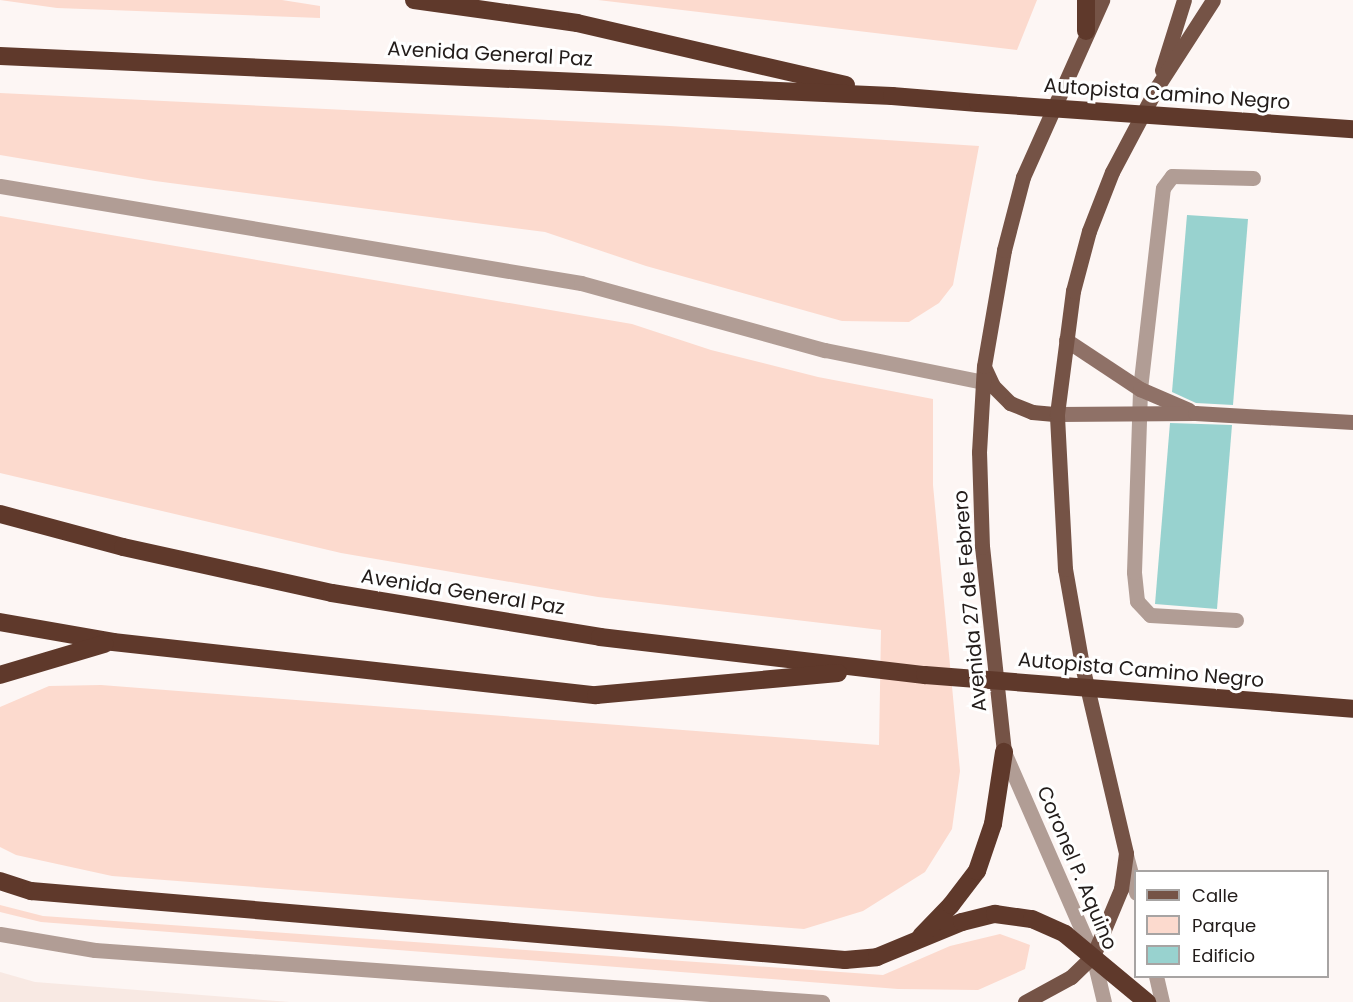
<!DOCTYPE html>
<style>
body{margin:0}
#map{position:relative;width:1353px;height:1002px;overflow:hidden;background:#fdf6f4;font-family:Poppins,sans-serif}
div>[style]{position:absolute}
.built>*{inset:0;background:#f8e9e3}
.green>*{inset:0;background:#fcdace}
.building>*{inset:0;background:#98d2cf}
.service>*{height:15px;margin:-7.5px;padding:0 7.5px;transform-origin:7.5px;border-radius:7.5px;background:#b19d95}
.tertiary>*{height:15px;margin:-7.5px;padding:0 7.5px;transform-origin:7.5px;border-radius:7.5px;background:#b19d95}
.secondary>*{height:15px;margin:-7.5px;padding:0 7.5px;transform-origin:7.5px;border-radius:7.5px;background:#8f7167}
.primary>*{height:15px;margin:-7.5px;padding:0 7.5px;transform-origin:7.5px;border-radius:7.5px;background:#755346}
.motorway>*{height:18px;margin:-9px;padding:0 9px;transform-origin:9px;border-radius:9px;background:#5f392b}
.motorway-bridge>*{height:18px;margin:-9px;padding:0 9px;transform-origin:9px;border-radius:9px;background:#5f392b}
span{translate:-50% -50%;white-space:nowrap;text-align:center;line-height:1.15;-webkit-text-stroke:6px #fff;paint-order:stroke}
.street-label{font-size:20px;color:#221c1a}
.legend{position:absolute;left:1134px;top:870px;width:195px;height:108px;box-sizing:border-box;background:#fff;border:2px solid #a7a4a3;margin:0;padding:8px 10px;list-style:none;font-size:18px;color:#221c1a}
.legend li{display:flex;align-items:center;gap:12px;height:30px}
.legend b{width:30px;border:2px solid #a7a4a3}
</style>
<div id="map">
<div class="built">
<i style="clip-path:polygon(0 972px,35px 982px,290px 1002px,0 1002px)"></i>
</div>
<div class="green">
<i style="clip-path:polygon(0 0,282px 0,320px 6px,320px 18px,57px 8px)"></i>
<i style="clip-path:polygon(598px 0,1037px 0,1017px 50px)"></i>
<i style="clip-path:polygon(0 93px,670px 126px,979px 146px,953px 285px,939px 303px,909px 322px,842px 321px,646px 266px,545px 232px,155px 181px,0 155px)"></i>
<i style="clip-path:polygon(0 216px,632px 324px,711px 350px,818px 377px,933px 399px,933px 485px,960px 771px,952px 829px,925px 872px,863px 911px,804px 929px,112px 876px,16px 855px,0 847px,0 707px,49px 686px,101px 685px,879px 745px,881px 630px,598px 597px,341px 553px,0 473px)"></i>
<i style="clip-path:polygon(0 905px,43px 916px,883px 975px,950px 946px,1000px 934px,1030px 945px,1025px 969px,978px 990px,898px 989px,41px 922px,0 912px)"></i>
</div>
<div class="building">
<i style="clip-path:polygon(1187px 215px,1248px 219px,1233px 405px,1196px 403px,1172px 392px)"></i>
<i style="clip-path:polygon(1170px 423px,1232px 425px,1217px 609px,1155px 604px)"></i>
</div>
<div class="service">
<i style="left:0;top:186px;width:589px;rotate:9.48deg"></i>
<i style="left:581px;top:283px;width:253px;rotate:15.4deg"></i>
<i style="left:825px;top:350px;width:161px;rotate:11.4deg"></i>
<i style="left:1236px;top:620px;width:86px;rotate:-176.7deg"></i>
<i style="left:1150px;top:615px;width:19px;rotate:-133deg"></i>
<i style="left:1137px;top:601px;width:29px;rotate:-96deg"></i>
<i style="left:1134px;top:572px;width:183px;rotate:-88.1deg"></i>
<i style="left:1140px;top:389px;width:202px;rotate:-83.5deg"></i>
<i style="left:1163px;top:188px;width:15px;rotate:-53deg"></i>
<i style="left:1172px;top:176px;width:81px;rotate:1.4deg"></i>
</div>
<div class="tertiary">
<i style="left:1004px;top:752px;width:223px;rotate:66.4deg"></i>
<i style="left:1093px;top:956px;width:47px;rotate:76.6deg"></i>
<i style="left:1126px;top:855px;width:39px;rotate:75deg"></i>
<i style="left:0;top:934px;width:96px;rotate:9.6deg"></i>
<i style="left:95px;top:950px;width:729px;rotate:4.09deg"></i>
<i style="left:1156px;top:976px;width:27px;rotate:77deg"></i>
</div>
<div class="secondary">
<i style="left:1066px;top:340px;width:89px;rotate:33.5deg"></i>
<i style="left:1140px;top:389px;width:53px;rotate:23.2deg"></i>
<i style="left:1057px;top:414px;width:138px;rotate:-0.4deg"></i>
<i style="left:1195px;top:413px;width:158px;rotate:3.3deg"></i>
</div>
<div class="primary">
<i style="left:1162px;top:70px;width:73px;rotate:-72.6deg"></i>
<i style="left:985px;top:369px;width:19px;rotate:65deg"></i>
<i style="left:993px;top:386px;width:24px;rotate:45deg"></i>
<i style="left:1010px;top:403px;width:24px;rotate:22deg"></i>
<i style="left:1032px;top:412px;width:25px;rotate:5deg"></i>
<i style="left:1004px;top:752px;width:206px;rotate:-96.1deg"></i>
<i style="left:982px;top:547px;width:95px;rotate:-91.8deg"></i>
<i style="left:979px;top:452px;width:86px;rotate:-86.7deg"></i>
<i style="left:984px;top:366px;width:118px;rotate:-80.2deg"></i>
<i style="left:1004px;top:250px;width:75px;rotate:-75.4deg"></i>
<i style="left:1023px;top:177px;width:194px;rotate:-65.9deg"></i>
<i style="left:1025px;top:1002px;width:52px;rotate:-28.5deg"></i>
<i style="left:1071px;top:977px;width:30px;rotate:-44deg"></i>
<i style="left:1093px;top:956px;width:73px;rotate:-67.3deg"></i>
<i style="left:1121px;top:889px;width:36px;rotate:-82deg"></i>
<i style="left:1126px;top:853px;width:193px;rotate:-103.2deg"></i>
<i style="left:1082px;top:665px;width:97px;rotate:-100deg"></i>
<i style="left:1065px;top:569px;width:155px;rotate:-93deg"></i>
<i style="left:1057px;top:414px;width:124px;rotate:-82.6deg"></i>
<i style="left:1073px;top:291px;width:62px;rotate:-75.1deg"></i>
<i style="left:1089px;top:231px;width:63px;rotate:-68.7deg"></i>
<i style="left:1112px;top:172px;width:96px;rotate:-62.1deg"></i>
<i style="left:1157px;top:87px;width:103px;rotate:-57.2deg"></i>
</div>
<div class="motorway">
<i style="left:414px;top:0;width:165px;rotate:8deg"></i>
<i style="left:577px;top:23px;width:276px;rotate:13deg"></i>
<i style="left:1086px;top:31px;width:31px;rotate:-90deg"></i>
<i style="left:0;top:56px;width:893px;rotate:2.57deg"></i>
<i style="left:892px;top:96px;width:86px;rotate:4.7deg"></i>
<i style="left:0;top:514px;width:127px;rotate:15deg"></i>
<i style="left:123px;top:547px;width:214px;rotate:12.4deg"></i>
<i style="left:332px;top:593px;width:272px;rotate:9.3deg"></i>
<i style="left:600px;top:637px;width:327px;rotate:6.7deg"></i>
<i style="left:0;top:622px;width:115px;rotate:10deg"></i>
<i style="left:113px;top:642px;width:486px;rotate:6.3deg"></i>
<i style="left:596px;top:695px;width:243px;rotate:-5.2deg"></i>
<i style="left:0;top:675px;width:109px;rotate:-16.6deg"></i>
<i style="left:0;top:881px;width:33px;rotate:18deg"></i>
<i style="left:31px;top:891px;width:817px;rotate:4.85deg"></i>
<i style="left:845px;top:960px;width:32px;rotate:-5deg"></i>
<i style="left:877px;top:957px;width:92px;rotate:-22.4deg"></i>
<i style="left:962px;top:922px;width:34px;rotate:-14deg"></i>
<i style="left:995px;top:914px;width:37px;rotate:8deg"></i>
<i style="left:1032px;top:919px;width:36px;rotate:24deg"></i>
<i style="left:1065px;top:934px;width:107px;rotate:39.7deg"></i>
<i style="left:921px;top:936px;width:43px;rotate:-45.9deg"></i>
<i style="left:951px;top:905px;width:43px;rotate:-52.6deg"></i>
<i style="left:977px;top:871px;width:50px;rotate:-71.2deg"></i>
<i style="left:993px;top:824px;width:73px;rotate:-81.3deg"></i>
</div>
<div class="motorway-bridge">
<i style="left:978px;top:103px;width:376px;rotate:4deg"></i>
<i style="left:925px;top:675px;width:429px;rotate:4.5deg"></i>
</div>
<div class="street-label">
<span style="left:490px;top:54px;rotate:3deg">Avenida General Paz</span>
<span style="left:1167px;top:94px;rotate:4deg">Autopista Camino Negro</span>
<span style="left:463px;top:592px;rotate:9deg">Avenida General Paz</span>
<span style="left:970px;top:601px;rotate:-95deg">Avenida 27 de Febrero</span>
<span style="left:1141px;top:670px;rotate:5deg">Autopista Camino Negro</span>
<span style="left:1077px;top:868px;rotate:67deg">Coronel P. Aquino</span>
</div>
<ul class="legend">
<li><b style="height:8px;background:#755346"></b>Calle</li>
<li><b style="height:16px;background:#fcdace"></b>Parque</li>
<li><b style="height:16px;background:#98d2cf"></b>Edificio</li>
</ul>
</div>
